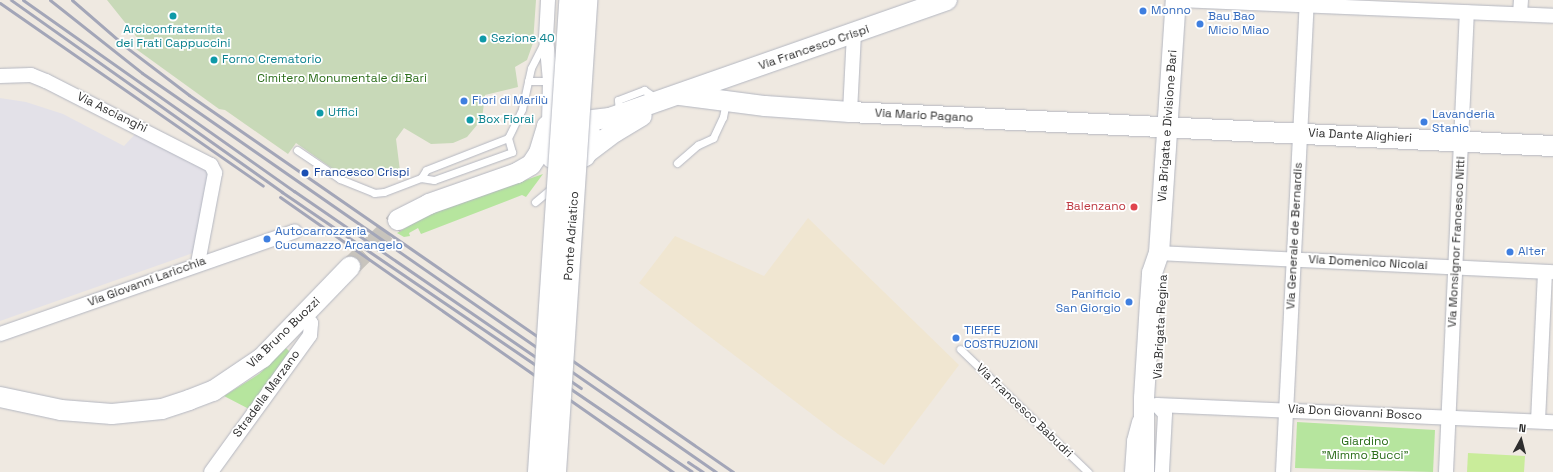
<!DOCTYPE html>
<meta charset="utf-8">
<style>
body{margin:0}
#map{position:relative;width:1553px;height:472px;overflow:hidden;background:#efe9e1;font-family:"Space Grotesk",sans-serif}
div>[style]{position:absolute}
.industrial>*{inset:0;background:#e3e1e8}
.education>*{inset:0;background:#f0e6d1}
.green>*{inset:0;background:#b6e59e}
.cemetery>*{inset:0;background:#c8d9b8}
.pitch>*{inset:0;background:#c9ec9a}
.secondary-tunnel>*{height:20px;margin-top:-10px;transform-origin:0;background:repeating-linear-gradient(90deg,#c8c4bd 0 20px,transparent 0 30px)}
.roads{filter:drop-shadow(0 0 1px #b4b7c1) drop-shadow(0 0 1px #b4b7c1)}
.lane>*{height:7px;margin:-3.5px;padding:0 3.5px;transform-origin:3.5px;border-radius:3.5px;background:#fff}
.street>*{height:14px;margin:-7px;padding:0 7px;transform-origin:7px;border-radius:7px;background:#fff}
.secondary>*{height:20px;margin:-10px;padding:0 10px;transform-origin:10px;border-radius:10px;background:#fff}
.rail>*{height:3px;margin:-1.5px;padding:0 1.5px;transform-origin:1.5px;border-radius:1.5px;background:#a3a6b8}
.bridges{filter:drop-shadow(0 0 1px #b4b7c1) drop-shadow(0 0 1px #b4b7c1)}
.secondary-bridge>*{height:20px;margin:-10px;padding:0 10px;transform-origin:10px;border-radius:10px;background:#fff}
.dots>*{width:11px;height:11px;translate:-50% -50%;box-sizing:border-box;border:2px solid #fff;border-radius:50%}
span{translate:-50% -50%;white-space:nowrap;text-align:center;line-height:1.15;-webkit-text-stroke:3.5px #fff;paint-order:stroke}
.shop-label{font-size:12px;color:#366cbe}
.left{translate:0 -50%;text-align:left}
.right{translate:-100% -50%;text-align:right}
.culture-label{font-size:12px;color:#0d838f}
.street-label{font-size:12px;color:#2e2e2e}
.park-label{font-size:12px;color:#2c6e1b}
.transit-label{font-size:12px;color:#164399}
.health-label{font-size:12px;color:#be3a42}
.north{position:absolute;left:1501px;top:420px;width:40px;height:40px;-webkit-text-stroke:3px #fff;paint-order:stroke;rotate:7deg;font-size:11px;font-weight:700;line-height:16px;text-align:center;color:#2e2e2e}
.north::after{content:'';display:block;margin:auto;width:14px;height:18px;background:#2e2e2e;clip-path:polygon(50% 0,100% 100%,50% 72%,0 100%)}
</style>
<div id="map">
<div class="industrial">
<i style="clip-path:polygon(0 98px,26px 102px,63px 114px,124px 146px,138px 131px,204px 166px,209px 176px,193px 253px,0 321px)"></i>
</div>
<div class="education">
<i style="clip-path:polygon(808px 218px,959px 365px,884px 465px,838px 434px,639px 283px,675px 236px,764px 276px)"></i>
</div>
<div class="green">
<i style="clip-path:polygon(543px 174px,526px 197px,522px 195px,421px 234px,418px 228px,409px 233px,410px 236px,404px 237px,397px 233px,427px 215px)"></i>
<i style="clip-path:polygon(286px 348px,290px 352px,249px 409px,224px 396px,259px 374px)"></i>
<i style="clip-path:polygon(1297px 422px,1435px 430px,1433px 472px,1295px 468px)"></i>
</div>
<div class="cemetery">
<i style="clip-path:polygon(107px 0,536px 0,533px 43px,527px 60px,515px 67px,518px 87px,485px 95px,482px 119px,467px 137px,453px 143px,431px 144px,404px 128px,396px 139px,400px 171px,362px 176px,362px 172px,340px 174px,296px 143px,288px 154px,225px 110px,219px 109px,136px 49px,139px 40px)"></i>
</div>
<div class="pitch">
<i style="clip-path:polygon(1468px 453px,1525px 456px,1524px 472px,1467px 472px)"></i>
</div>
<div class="secondary-tunnel">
<i style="left:350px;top:267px;width:67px;rotate:-44.4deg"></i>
</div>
<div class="roads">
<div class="lane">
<i style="left:528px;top:81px;width:22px"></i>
<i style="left:619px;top:114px;width:14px;rotate:-94deg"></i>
<i style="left:618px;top:100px;width:28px;rotate:-21deg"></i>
<i style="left:644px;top:90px;width:14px;rotate:34deg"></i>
<i style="left:297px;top:150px;width:52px;rotate:34deg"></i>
<i style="left:340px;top:179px;width:37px;rotate:22deg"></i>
<i style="left:374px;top:193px;width:10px;rotate:-6deg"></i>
<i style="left:384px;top:192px;width:40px;rotate:-21deg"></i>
<i style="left:421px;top:178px;width:13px;rotate:9deg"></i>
<i style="left:434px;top:180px;width:83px;rotate:-19.7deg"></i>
<i style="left:512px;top:152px;width:15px;rotate:-106deg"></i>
<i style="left:677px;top:163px;width:28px;rotate:-41deg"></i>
<i style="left:698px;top:145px;width:17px;rotate:-25deg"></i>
<i style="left:713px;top:138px;width:23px;rotate:-65deg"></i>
<i style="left:723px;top:117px;width:15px;rotate:-79deg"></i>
<i style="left:421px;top:178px;width:9px;rotate:-58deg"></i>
<i style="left:426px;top:170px;width:88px;rotate:-21.3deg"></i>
<i style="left:508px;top:138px;width:32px;rotate:-64deg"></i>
<i style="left:522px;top:109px;width:42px;rotate:-77.6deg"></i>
<i style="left:531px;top:68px;width:28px;rotate:-63deg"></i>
<i style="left:535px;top:202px;width:23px;rotate:-40deg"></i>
<i style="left:960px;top:349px;width:178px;rotate:43.9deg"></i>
</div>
<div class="street">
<i style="left:548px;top:0;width:37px;rotate:93deg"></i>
<i style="left:546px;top:37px;width:44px;rotate:84.8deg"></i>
<i style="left:550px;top:81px;width:43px;rotate:91.3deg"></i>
<i style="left:1179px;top:0;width:374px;rotate:2.4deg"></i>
<i style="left:1520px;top:14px;width:14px;rotate:-86deg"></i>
<i style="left:0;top:76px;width:31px;rotate:-2deg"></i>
<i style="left:31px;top:75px;width:16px;rotate:22deg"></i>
<i style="left:46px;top:81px;width:185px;rotate:27deg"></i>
<i style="left:211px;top:165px;width:9px;rotate:63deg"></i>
<i style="left:215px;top:173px;width:92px;rotate:100.7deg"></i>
<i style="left:850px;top:112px;width:79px;rotate:-87.1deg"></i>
<i style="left:1159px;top:253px;width:394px;rotate:2.8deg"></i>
<i style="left:0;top:334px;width:312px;rotate:-19.2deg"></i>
<i style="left:1157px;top:405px;width:396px;rotate:2.5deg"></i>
<i style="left:1157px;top:405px;width:12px;rotate:48deg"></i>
<i style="left:1165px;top:414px;width:58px;rotate:93deg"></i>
<i style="left:1538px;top:421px;width:149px;rotate:-87.3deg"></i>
<i style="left:211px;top:472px;width:169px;rotate:-54.1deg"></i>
<i style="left:310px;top:335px;width:12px;rotate:-85deg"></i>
<i style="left:311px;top:323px;width:11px;rotate:-131deg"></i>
<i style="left:1132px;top:472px;width:31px;rotate:-86deg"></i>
<i style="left:1134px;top:441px;width:20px;rotate:-75deg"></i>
<i style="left:1283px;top:472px;width:473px;rotate:-87.1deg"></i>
<i style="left:1446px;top:472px;width:460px;rotate:-87.4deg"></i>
</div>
<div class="secondary">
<i style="left:680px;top:95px;width:86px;rotate:7.4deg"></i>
<i style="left:765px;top:106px;width:85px;rotate:4deg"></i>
<i style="left:850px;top:112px;width:704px;rotate:2.77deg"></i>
<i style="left:584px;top:121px;width:26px;rotate:-7deg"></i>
<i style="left:610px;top:118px;width:357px;rotate:-19.3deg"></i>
<i style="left:588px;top:152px;width:34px;rotate:-37deg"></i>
<i style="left:615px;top:132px;width:31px;rotate:-31deg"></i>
<i style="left:398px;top:220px;width:35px;rotate:-27deg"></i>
<i style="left:429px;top:204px;width:93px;rotate:-19.4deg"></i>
<i style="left:517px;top:173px;width:16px;rotate:-30deg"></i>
<i style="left:531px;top:165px;width:14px;rotate:-56deg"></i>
<i style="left:539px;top:153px;width:28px;rotate:-73deg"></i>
<i style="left:547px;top:126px;width:15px;rotate:-37deg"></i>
<i style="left:559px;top:117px;width:10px;rotate:-11deg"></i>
<i style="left:569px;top:115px;width:12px;rotate:20deg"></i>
<i style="left:580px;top:119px;width:11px;rotate:41deg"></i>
<i style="left:588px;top:126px;width:10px;rotate:73deg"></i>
<i style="left:591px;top:136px;width:9px;rotate:90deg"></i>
<i style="left:591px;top:145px;width:13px;rotate:119deg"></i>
<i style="left:585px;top:156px;width:17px;rotate:155deg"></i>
<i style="left:570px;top:163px;width:19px;rotate:-164deg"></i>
<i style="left:552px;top:158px;width:12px;rotate:-125deg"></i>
<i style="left:545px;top:148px;width:9px;rotate:-96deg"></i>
<i style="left:0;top:397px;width:62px;rotate:12deg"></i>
<i style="left:61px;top:410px;width:51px;rotate:4.5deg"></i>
<i style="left:112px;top:414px;width:50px;rotate:-5.7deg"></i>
<i style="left:162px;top:409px;width:28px;rotate:-18deg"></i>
<i style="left:189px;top:400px;width:26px;rotate:-21deg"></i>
<i style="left:213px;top:391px;width:59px;rotate:-34deg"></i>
<i style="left:262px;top:358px;width:127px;rotate:-46deg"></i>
<i style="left:1144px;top:472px;width:74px;rotate:-90deg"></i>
<i style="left:1144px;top:398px;width:95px;rotate:-86.4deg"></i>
<i style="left:1150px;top:303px;width:30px;rotate:-86deg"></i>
<i style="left:1152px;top:273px;width:21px;rotate:-71deg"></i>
<i style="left:1159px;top:253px;width:254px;rotate:-86.2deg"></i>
</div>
</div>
<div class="rail">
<i style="left:11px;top:0;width:332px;rotate:35.3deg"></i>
<i style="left:282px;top:192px;width:496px;rotate:34.3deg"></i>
<i style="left:23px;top:0;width:332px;rotate:35.2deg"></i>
<i style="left:294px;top:191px;width:348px;rotate:34.5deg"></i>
<i style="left:50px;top:0;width:117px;rotate:38.4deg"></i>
<i style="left:142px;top:73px;width:699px;rotate:34.8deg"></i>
<i style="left:72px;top:0;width:72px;rotate:41deg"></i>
<i style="left:126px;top:47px;width:79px;rotate:37.3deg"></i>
<i style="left:189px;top:95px;width:662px;rotate:34.72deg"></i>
<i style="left:0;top:3px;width:320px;rotate:34.8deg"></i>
<i style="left:280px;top:197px;width:480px;rotate:35deg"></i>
<i style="left:688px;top:462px;width:18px;rotate:34deg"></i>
</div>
<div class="bridges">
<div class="secondary-bridge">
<i style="left:538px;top:472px;width:473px;rotate:-86.2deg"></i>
<i style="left:556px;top:472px;width:473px;rotate:-86.2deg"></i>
</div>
</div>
<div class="dots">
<i style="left:1143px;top:11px;background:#3f7fe0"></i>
<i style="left:173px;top:16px;background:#0f9aa8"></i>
<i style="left:1200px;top:24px;background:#3f7fe0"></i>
<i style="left:483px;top:39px;background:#0f9aa8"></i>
<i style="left:214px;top:60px;background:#0f9aa8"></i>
<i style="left:464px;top:101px;background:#3f7fe0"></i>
<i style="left:320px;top:113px;background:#0f9aa8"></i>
<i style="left:470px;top:120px;background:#0f9aa8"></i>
<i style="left:1424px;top:122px;background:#3f7fe0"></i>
<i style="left:305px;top:173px;background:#1a4fb4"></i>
<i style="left:1134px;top:207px;background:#e0444e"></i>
<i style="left:267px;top:239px;background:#3f7fe0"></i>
<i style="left:1510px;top:252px;background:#3f7fe0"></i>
<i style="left:1129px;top:302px;background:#3f7fe0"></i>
<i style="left:956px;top:338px;background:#3f7fe0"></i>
</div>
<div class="shop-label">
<span class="left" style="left:1151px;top:11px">Monno</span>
<span class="left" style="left:1208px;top:24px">Bau Bao<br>Micio Miao</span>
<span class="left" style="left:472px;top:101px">Fiori di Marilù</span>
<span class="left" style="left:1432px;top:122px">Lavanderia<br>Stanic</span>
<span class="left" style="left:275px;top:239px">Autocarrozzeria<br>Cucumazzo Arcangelo</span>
<span class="left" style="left:1518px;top:252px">Alter</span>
<span class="right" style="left:1121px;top:302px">Panificio<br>San Giorgio</span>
<span class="left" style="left:964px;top:338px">TIEFFE<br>COSTRUZIONI</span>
</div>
<div class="culture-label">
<span style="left:173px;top:37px">Arciconfraternita<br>dei Frati Cappuccini</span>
<span class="left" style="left:491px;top:39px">Sezione 40</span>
<span class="left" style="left:222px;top:60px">Forno Crematorio</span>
<span class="left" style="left:328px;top:113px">Uffici</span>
<span class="left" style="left:478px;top:120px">Box Fiorai</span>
</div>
<div class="street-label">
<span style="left:814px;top:48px;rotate:-19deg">Via Francesco Crispi</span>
<span style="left:112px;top:113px;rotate:26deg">Via Ascianghi</span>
<span style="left:924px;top:116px;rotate:3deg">Via Mario Pagano</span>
<span style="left:1168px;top:126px;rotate:-86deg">Via Brigata e Divisione Bari</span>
<span style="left:1360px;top:136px;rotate:3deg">Via Dante Alighieri</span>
<span style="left:572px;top:236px;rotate:-86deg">Ponte Adriatico</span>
<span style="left:1295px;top:236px;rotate:-87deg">Via Generale de Bernardis</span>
<span style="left:1457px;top:242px;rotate:-87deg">Via Monsignor Francesco Nitti</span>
<span style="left:1368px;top:263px;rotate:3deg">Via Domenico Nicolai</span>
<span style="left:147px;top:282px;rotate:-20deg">Via Giovanni Laricchia</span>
<span style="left:1161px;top:327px;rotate:-87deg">Via Brigata Regina</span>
<span style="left:284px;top:333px;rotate:-44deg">Via Bruno Buozzi</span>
<span style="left:267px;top:394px;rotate:-54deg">Stradella Marzano</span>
<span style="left:1024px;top:411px;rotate:44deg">Via Francesco Babudri</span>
<span style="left:1355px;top:413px;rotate:3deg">Via Don Giovanni Bosco</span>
</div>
<div class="park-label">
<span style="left:342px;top:79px">Cimitero Monumentale di Bari</span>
<span style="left:1365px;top:449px">Giardino<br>"Mimmo Bucci"</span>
</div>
<div class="transit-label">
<span class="left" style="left:314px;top:173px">Francesco Crispi</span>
</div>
<div class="health-label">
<span class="right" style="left:1126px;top:207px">Balenzano</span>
</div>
<div class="north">N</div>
</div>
